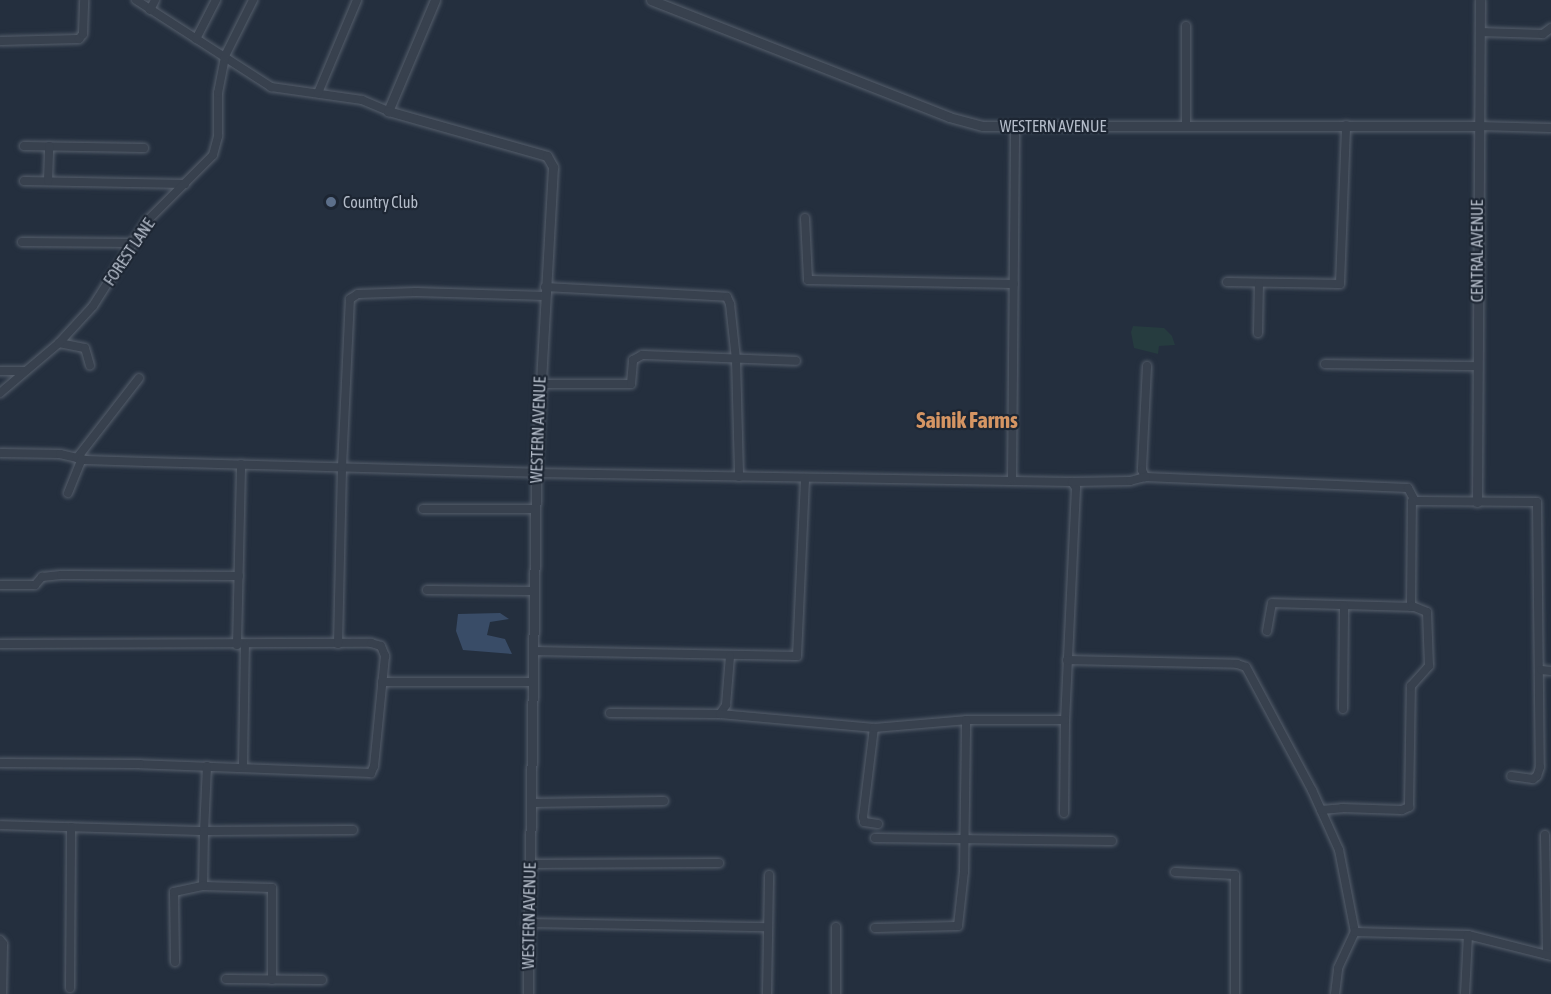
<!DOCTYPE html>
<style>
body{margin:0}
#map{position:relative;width:1551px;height:994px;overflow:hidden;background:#242f3e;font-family:"Asap Condensed",sans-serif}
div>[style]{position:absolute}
.green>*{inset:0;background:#263c3f}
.water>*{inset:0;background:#394c67}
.roads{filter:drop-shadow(0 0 2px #565f6c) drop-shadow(0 0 2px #565f6c)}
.minor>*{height:8px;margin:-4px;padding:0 4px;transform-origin:4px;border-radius:4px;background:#38414e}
.tertiary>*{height:9px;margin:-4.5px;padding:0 4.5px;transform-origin:4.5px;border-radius:4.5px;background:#38414e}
.dots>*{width:16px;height:16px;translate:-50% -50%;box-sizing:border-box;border:3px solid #1d2633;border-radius:50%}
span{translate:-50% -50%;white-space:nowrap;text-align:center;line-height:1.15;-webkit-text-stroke:4.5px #1d2633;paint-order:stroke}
.street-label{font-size:16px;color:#b4bcc9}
.poi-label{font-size:16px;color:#b4bcc9}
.left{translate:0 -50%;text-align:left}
.district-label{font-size:22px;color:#d59563;font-weight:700}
</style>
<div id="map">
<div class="green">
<i style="clip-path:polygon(1133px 326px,1164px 328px,1172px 336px,1175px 345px,1159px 346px,1158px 354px,1134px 348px,1131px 332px)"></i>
</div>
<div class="water">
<i style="clip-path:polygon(500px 613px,509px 619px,490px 622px,487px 635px,505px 639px,512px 654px,463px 650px,456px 631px,458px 614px)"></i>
</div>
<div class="roads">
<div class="minor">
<i style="left:136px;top:0;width:161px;rotate:32.8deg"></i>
<i style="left:271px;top:87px;width:92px;rotate:8.1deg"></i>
<i style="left:362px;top:100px;width:28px;rotate:23deg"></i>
<i style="left:150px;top:10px;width:11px;rotate:-63deg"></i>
<i style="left:1186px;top:26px;width:99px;rotate:90deg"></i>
<i style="left:1480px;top:32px;width:63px;rotate:1.8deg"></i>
<i style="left:1543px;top:34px;width:10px;rotate:-37deg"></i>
<i style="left:196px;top:39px;width:44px;rotate:-62.9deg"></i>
<i style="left:0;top:41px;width:79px;rotate:-1.5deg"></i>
<i style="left:79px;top:39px;width:6px;rotate:-51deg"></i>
<i style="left:83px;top:34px;width:34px;rotate:-88deg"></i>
<i style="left:318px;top:93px;width:101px;rotate:-67.2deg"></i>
<i style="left:1478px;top:126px;width:73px;rotate:1.6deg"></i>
<i style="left:24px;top:146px;width:120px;rotate:1deg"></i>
<i style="left:24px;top:181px;width:161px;rotate:1.1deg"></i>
<i style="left:48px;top:181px;width:35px;rotate:-88deg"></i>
<i style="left:805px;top:218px;width:62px;rotate:87.2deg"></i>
<i style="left:808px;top:280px;width:206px;rotate:1.1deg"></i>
<i style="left:22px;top:242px;width:111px;rotate:0.5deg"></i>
<i style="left:1227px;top:282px;width:113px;rotate:1deg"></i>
<i style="left:1340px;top:284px;width:159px;rotate:-87.8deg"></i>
<i style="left:545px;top:287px;width:182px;rotate:3.1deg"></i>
<i style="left:727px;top:297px;width:8px;rotate:67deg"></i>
<i style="left:730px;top:304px;width:55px;rotate:83.8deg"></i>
<i style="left:736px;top:359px;width:118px;rotate:88.5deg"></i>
<i style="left:1258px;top:333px;width:50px;rotate:-88.9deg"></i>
<i style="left:59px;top:343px;width:26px;rotate:11deg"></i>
<i style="left:85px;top:348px;width:18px;rotate:74deg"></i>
<i style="left:1325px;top:364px;width:152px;rotate:0.8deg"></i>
<i style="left:1147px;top:366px;width:104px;rotate:92.8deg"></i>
<i style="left:1142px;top:470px;width:8px;rotate:67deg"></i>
<i style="left:1145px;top:477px;width:263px;rotate:2.4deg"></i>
<i style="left:1408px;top:488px;width:15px;rotate:62deg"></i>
<i style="left:1415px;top:501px;width:122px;rotate:0.5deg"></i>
<i style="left:1537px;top:502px;width:265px;rotate:89.4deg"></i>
<i style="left:1540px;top:767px;width:9px;rotate:108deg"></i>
<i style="left:1537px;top:776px;width:5px;rotate:143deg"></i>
<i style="left:1533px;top:779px;width:22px;rotate:-172deg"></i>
<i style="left:0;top:371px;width:24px"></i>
<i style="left:540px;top:384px;width:91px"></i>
<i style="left:631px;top:384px;width:24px;rotate:-85deg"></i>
<i style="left:633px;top:360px;width:10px;rotate:-29deg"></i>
<i style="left:642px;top:355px;width:154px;rotate:2.2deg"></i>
<i style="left:0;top:393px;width:77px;rotate:-40.3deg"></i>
<i style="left:59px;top:343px;width:50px;rotate:-47.4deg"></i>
<i style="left:93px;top:306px;width:101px;rotate:-57.6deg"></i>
<i style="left:147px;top:221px;width:93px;rotate:-45deg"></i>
<i style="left:213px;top:155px;width:20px;rotate:-75deg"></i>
<i style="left:218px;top:136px;width:43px;rotate:-90deg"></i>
<i style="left:218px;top:93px;width:38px;rotate:-79deg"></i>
<i style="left:225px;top:56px;width:63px;rotate:-63.4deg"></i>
<i style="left:0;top:453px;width:60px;rotate:1deg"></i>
<i style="left:60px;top:454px;width:26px;rotate:13deg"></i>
<i style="left:85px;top:460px;width:62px;rotate:1.8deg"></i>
<i style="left:147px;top:462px;width:389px;rotate:1.6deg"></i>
<i style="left:536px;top:473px;width:536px;rotate:0.96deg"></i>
<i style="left:1072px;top:482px;width:7px;rotate:56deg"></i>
<i style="left:1076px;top:488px;width:232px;rotate:92.7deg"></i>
<i style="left:1065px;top:720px;width:93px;rotate:90.6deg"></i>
<i style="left:77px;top:458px;width:101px;rotate:-52.2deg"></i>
<i style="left:1012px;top:479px;width:352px;rotate:-89.5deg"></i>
<i style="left:1072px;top:482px;width:58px;rotate:-1deg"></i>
<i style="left:1130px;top:481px;width:16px;rotate:-15deg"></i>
<i style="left:68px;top:493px;width:37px;rotate:-68deg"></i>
<i style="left:423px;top:509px;width:113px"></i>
<i style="left:0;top:585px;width:35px"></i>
<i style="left:35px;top:585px;width:11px;rotate:-49deg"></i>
<i style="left:42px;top:577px;width:19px;rotate:-6deg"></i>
<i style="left:61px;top:575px;width:178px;rotate:0.3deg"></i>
<i style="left:427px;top:590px;width:106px;rotate:0.5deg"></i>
<i style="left:1267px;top:631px;width:28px;rotate:-80deg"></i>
<i style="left:1272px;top:603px;width:139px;rotate:1.6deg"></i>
<i style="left:1411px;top:607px;width:106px;rotate:-89.5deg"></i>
<i style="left:0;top:644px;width:371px;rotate:-0.2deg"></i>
<i style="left:371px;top:643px;width:10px;rotate:17deg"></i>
<i style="left:381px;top:646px;width:11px;rotate:68deg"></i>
<i style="left:385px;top:656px;width:111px;rotate:95.7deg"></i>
<i style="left:374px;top:766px;width:8px;rotate:113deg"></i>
<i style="left:371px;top:773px;width:231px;rotate:-177.8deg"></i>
<i style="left:140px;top:764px;width:140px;rotate:-179.6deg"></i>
<i style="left:338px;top:644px;width:177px;rotate:-88.7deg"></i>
<i style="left:342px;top:467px;width:168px;rotate:-87.3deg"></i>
<i style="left:350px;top:299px;width:9px;rotate:-32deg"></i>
<i style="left:358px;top:294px;width:58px;rotate:-2deg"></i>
<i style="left:416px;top:292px;width:129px;rotate:1.8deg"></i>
<i style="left:237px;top:645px;width:181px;rotate:-88.7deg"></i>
<i style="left:533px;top:651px;width:264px;rotate:1.1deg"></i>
<i style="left:797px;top:656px;width:178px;rotate:-87.4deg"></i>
<i style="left:1067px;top:660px;width:170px;rotate:1.3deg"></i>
<i style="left:1237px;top:664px;width:9px;rotate:18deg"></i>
<i style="left:1246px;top:667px;width:140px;rotate:61.8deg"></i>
<i style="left:1312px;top:790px;width:66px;rotate:65.8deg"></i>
<i style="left:1339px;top:850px;width:84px;rotate:79deg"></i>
<i style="left:1541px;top:670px;width:10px;rotate:6deg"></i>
<i style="left:382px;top:682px;width:150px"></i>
<i style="left:1343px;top:709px;width:103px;rotate:-89.4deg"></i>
<i style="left:610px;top:713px;width:110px;rotate:0.5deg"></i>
<i style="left:720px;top:714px;width:11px;rotate:-56deg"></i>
<i style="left:726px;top:705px;width:49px;rotate:-85.3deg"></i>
<i style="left:720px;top:714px;width:155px;rotate:5.2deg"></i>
<i style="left:207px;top:766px;width:65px;rotate:92.6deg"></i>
<i style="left:204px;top:831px;width:149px;rotate:-0.4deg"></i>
<i style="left:243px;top:767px;width:122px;rotate:-89.1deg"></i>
<i style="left:531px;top:803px;width:133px;rotate:-0.9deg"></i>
<i style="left:1321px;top:810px;width:21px;rotate:-5deg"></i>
<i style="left:1342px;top:808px;width:60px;rotate:1.9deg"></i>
<i style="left:1402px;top:810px;width:8px;rotate:-23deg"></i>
<i style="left:1409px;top:807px;width:121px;rotate:-89.1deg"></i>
<i style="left:1411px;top:686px;width:27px;rotate:-48deg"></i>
<i style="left:1429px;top:666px;width:54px;rotate:-92.1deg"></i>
<i style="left:1427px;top:612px;width:16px;rotate:-158deg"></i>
<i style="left:878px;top:824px;width:14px;rotate:-172deg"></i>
<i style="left:864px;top:822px;width:5px;rotate:-101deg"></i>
<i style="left:863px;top:817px;width:90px;rotate:-83deg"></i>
<i style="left:874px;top:728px;width:94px;rotate:-4.9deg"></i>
<i style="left:968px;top:720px;width:97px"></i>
<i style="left:0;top:825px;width:204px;rotate:1.7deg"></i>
<i style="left:204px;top:831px;width:55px;rotate:91deg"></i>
<i style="left:203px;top:886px;width:69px;rotate:1.7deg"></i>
<i style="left:272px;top:888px;width:92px;rotate:90deg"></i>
<i style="left:1545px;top:835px;width:120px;rotate:89deg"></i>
<i style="left:875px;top:838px;width:237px;rotate:0.7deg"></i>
<i style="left:530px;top:864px;width:189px;rotate:-0.3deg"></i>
<i style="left:1175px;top:872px;width:60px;rotate:2.9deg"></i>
<i style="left:1235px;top:875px;width:119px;rotate:90deg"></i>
<i style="left:527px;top:923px;width:241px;rotate:1deg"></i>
<i style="left:875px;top:928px;width:83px;rotate:-1.4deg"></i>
<i style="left:958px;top:926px;width:54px;rotate:-83.7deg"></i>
<i style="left:964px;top:872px;width:152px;rotate:-89.2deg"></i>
<i style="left:0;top:940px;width:5px;rotate:53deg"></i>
<i style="left:3px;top:944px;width:50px;rotate:91.1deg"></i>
<i style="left:175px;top:962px;width:70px;rotate:-90.8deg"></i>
<i style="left:174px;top:892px;width:30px;rotate:-12deg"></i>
<i style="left:226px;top:979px;width:96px;rotate:0.6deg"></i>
<i style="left:70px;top:988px;width:161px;rotate:-89.6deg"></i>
<i style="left:767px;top:994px;width:119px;rotate:-89deg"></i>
<i style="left:836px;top:994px;width:67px;rotate:-90deg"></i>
<i style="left:1335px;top:994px;width:26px;rotate:-83deg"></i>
<i style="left:1338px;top:968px;width:40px;rotate:-65deg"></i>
<i style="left:1355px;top:932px;width:113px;rotate:1.5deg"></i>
<i style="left:1468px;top:935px;width:86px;rotate:14.2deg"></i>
<i style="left:1465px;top:994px;width:59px;rotate:-87.1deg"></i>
</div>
<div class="tertiary">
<i style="left:435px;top:0;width:121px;rotate:112.9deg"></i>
<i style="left:388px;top:111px;width:165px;rotate:15.8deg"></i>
<i style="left:547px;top:156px;width:13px;rotate:61deg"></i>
<i style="left:553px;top:167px;width:306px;rotate:93.2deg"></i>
<i style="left:536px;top:473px;width:521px;rotate:90.88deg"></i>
<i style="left:651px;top:0;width:320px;rotate:21.4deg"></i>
<i style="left:949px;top:117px;width:35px;rotate:15deg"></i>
<i style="left:983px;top:126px;width:495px"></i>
<i style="left:1477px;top:502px;width:502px;rotate:-89.66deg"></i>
</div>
</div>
<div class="dots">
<i style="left:331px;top:202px;background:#5c6f8a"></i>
</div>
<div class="street-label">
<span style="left:1053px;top:126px">WESTERN AVENUE</span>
<span style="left:1477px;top:251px;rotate:-90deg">CENTRAL AVENUE</span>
<span style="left:129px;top:252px;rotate:-56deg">FOREST LANE</span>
<span style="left:538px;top:430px;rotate:-88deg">WESTERN AVENUE</span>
<span style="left:529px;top:916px;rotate:-89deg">WESTERN AVENUE</span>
</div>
<div class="poi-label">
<span class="left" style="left:343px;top:202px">Country Club</span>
</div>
<div class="district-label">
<span style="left:967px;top:421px">Sainik Farms</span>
</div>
</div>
